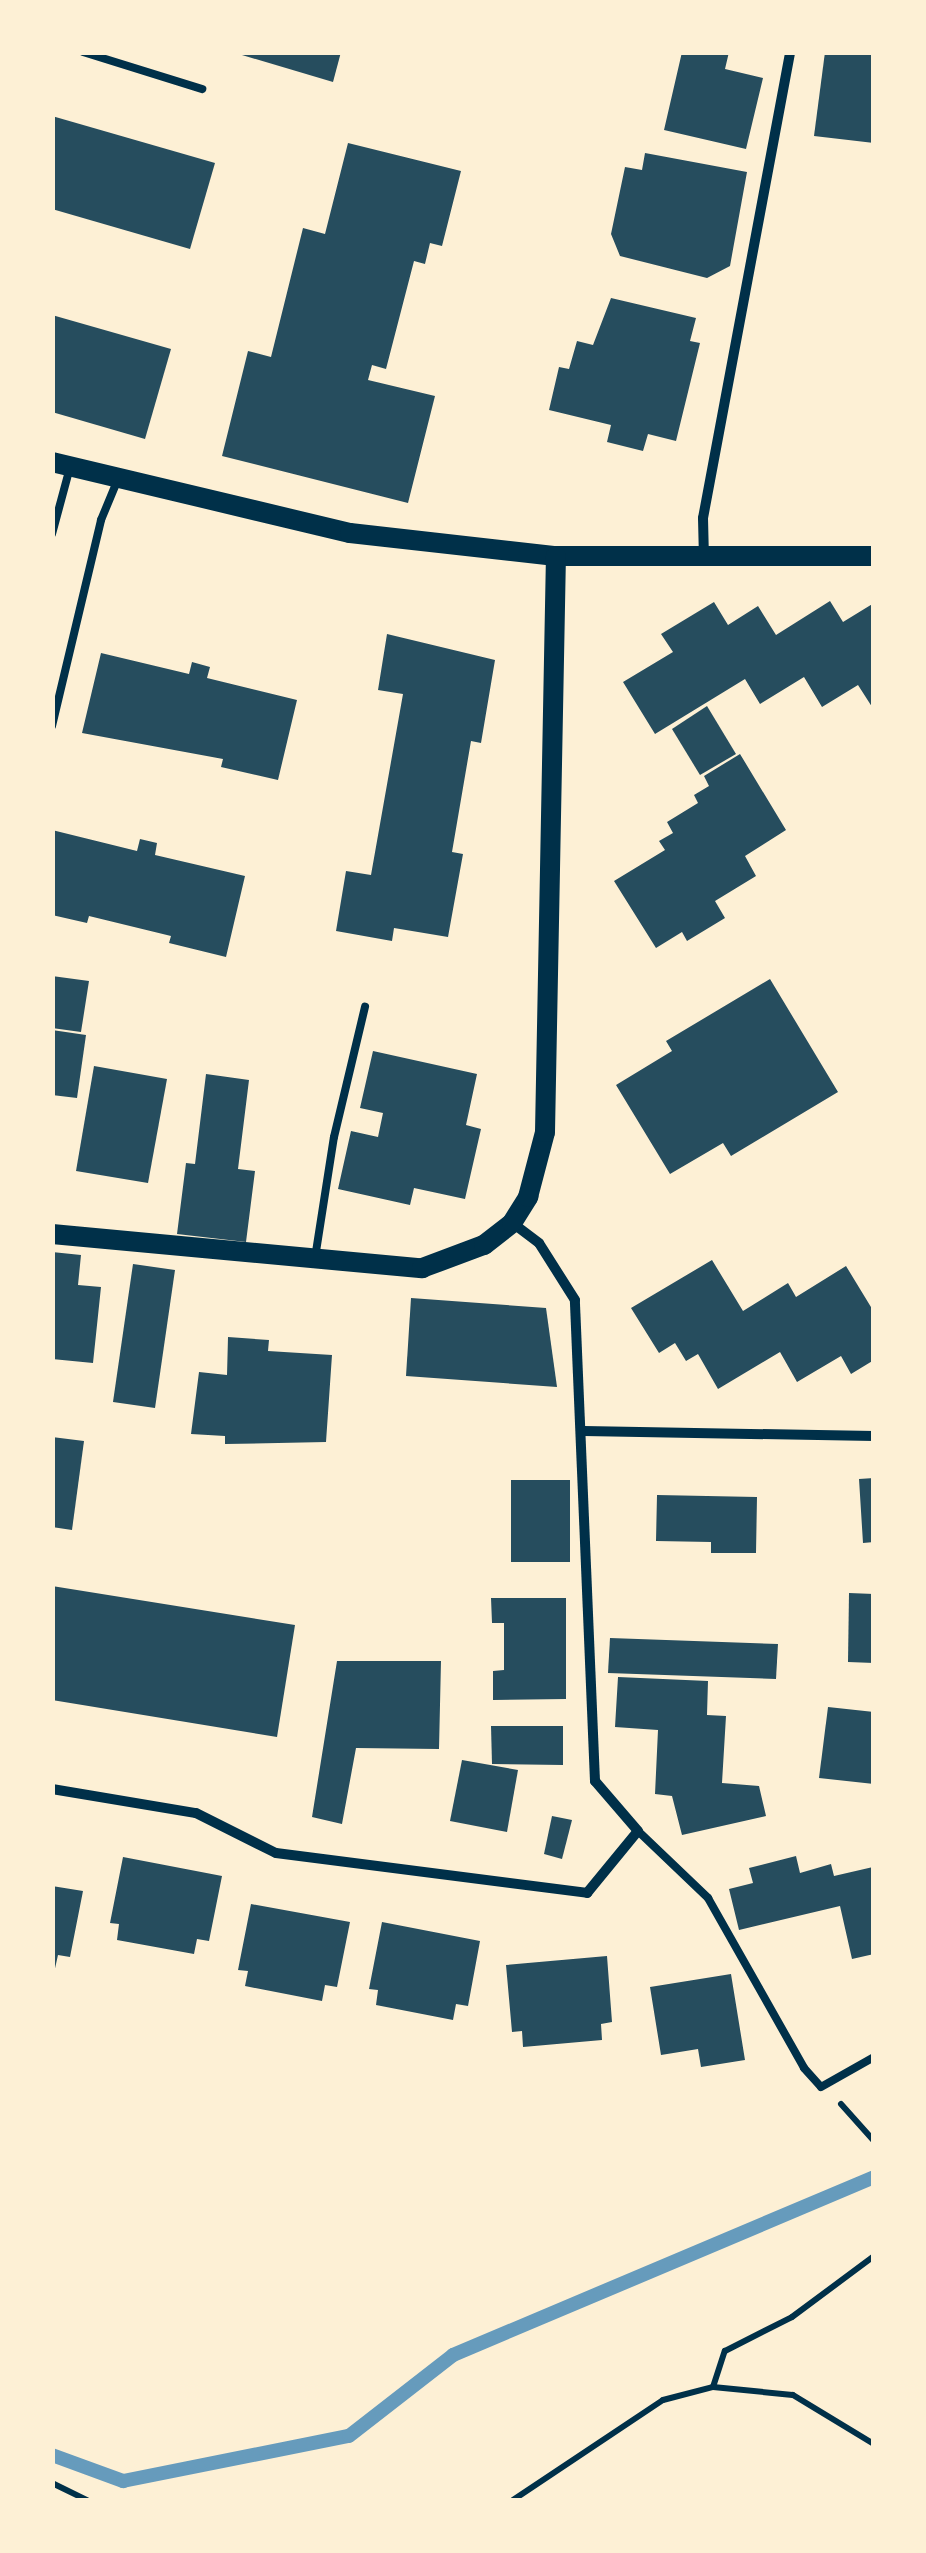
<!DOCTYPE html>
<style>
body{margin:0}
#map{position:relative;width:926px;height:2553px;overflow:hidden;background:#fdf0d5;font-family:Georgia,serif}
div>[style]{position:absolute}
.stream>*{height:14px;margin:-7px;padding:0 7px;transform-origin:7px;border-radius:7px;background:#669bbc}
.building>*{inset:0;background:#264d5e}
.path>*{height:6px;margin:-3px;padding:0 3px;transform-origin:3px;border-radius:3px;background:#003049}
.service>*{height:8px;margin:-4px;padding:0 4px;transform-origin:4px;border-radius:4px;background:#003049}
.minor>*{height:10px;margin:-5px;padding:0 5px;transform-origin:5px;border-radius:5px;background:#003049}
.secondary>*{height:20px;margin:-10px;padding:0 10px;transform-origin:10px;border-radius:10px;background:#003049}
span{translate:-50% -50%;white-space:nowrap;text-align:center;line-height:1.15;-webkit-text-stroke:8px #fdf0d5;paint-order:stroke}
.frame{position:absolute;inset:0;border:55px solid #fdf0d5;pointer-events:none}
</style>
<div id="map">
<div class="stream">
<i style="left:52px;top:2455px;width:76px;rotate:20.1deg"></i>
<i style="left:123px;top:2481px;width:230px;rotate:-11.3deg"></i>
<i style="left:349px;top:2436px;width:132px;rotate:-37.9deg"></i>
<i style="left:453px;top:2355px;width:457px;rotate:-22.9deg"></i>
</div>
<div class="building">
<i style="clip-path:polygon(232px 52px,341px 52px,333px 82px)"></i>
<i style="clip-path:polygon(682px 52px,729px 52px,725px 69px,763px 78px,746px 149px,664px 130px)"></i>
<i style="clip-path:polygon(825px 52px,874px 52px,874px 143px,814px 136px)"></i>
<i style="clip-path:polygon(52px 116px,215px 163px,190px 249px,52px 209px)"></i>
<i style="clip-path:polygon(348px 143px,461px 171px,442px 246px,430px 243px,425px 264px,414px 261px,386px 369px,372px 365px,368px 380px,435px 396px,408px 503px,222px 456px,248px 351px,271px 357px,303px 228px,325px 234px)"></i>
<i style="clip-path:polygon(645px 153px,747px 172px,730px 266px,707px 278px,620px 256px,611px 234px,625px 167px,642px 170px)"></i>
<i style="clip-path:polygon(611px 298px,696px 318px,690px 341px,700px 343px,676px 441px,648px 434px,643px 451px,607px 442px,611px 425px,549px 410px,559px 367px,569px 369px,577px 341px,593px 345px)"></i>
<i style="clip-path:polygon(52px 315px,171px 349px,145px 439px,52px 412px)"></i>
<i style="clip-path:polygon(830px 601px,843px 622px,874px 603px,874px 710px,858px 685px,822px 707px,804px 677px,760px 704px,745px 679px,655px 734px,623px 682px,673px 652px,661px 634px,714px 602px,728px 625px,758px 606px,776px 635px)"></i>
<i style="clip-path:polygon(387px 634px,495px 660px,481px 743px,471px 741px,452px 852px,463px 854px,448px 937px,394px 928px,392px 941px,336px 931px,346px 871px,371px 875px,403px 694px,378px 690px)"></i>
<i style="clip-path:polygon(101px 653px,189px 674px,192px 662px,210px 667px,207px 678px,297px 700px,278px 780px,221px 767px,223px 759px,82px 733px)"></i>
<i style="clip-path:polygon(707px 706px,736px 754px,700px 775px,672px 729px)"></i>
<i style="clip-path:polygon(740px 754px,786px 830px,745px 856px,756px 876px,715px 901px,725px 918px,687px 941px,682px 932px,656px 948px,614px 881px,665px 850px,659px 841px,673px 833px,667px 822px,698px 803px,694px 795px,709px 786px,704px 776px)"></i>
<i style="clip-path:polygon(52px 830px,137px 851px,140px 839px,157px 843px,155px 855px,245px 876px,226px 957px,169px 943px,171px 936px,89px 916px,87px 923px,52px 915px)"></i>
<i style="clip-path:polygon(52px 976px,89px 981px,81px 1032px,52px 1028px)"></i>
<i style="clip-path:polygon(770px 979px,838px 1092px,731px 1156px,723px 1143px,670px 1174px,616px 1085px,672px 1051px,666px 1041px)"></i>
<i style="clip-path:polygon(52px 1030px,86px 1035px,77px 1098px,52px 1095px)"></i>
<i style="clip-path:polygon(373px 1051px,477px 1074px,466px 1125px,481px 1129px,465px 1199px,414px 1188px,410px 1205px,338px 1189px,351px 1131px,378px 1137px,383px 1113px,360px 1108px)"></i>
<i style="clip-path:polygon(94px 1066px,167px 1079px,148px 1183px,76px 1171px)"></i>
<i style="clip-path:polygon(206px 1074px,249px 1080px,238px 1169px,255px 1171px,246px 1242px,177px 1234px,186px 1163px,195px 1164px)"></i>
<i style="clip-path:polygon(52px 1252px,81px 1255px,78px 1285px,101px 1287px,93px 1363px,52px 1359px)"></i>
<i style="clip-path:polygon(712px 1260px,743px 1311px,788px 1283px,796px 1297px,846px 1266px,874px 1312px,874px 1360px,851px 1374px,841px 1356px,797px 1382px,780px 1352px,718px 1389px,698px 1354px,686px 1361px,675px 1343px,659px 1353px,631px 1308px)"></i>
<i style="clip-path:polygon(133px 1264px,175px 1270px,155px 1408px,113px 1402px)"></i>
<i style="clip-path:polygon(411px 1298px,546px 1308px,557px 1387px,406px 1376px)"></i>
<i style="clip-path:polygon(228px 1337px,269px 1340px,268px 1351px,332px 1355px,326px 1442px,225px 1444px,225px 1436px,191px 1434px,199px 1372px,227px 1375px)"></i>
<i style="clip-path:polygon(52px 1437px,84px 1441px,72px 1530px,52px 1527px)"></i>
<i style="clip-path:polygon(874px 1478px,874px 1542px,863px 1543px,859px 1479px)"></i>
<i style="clip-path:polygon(511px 1480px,570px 1480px,570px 1562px,511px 1562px)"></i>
<i style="clip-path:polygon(657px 1495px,757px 1497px,756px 1553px,711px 1553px,711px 1542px,656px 1541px)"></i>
<i style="clip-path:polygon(52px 1586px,295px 1625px,277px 1737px,52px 1700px)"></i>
<i style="clip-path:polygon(849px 1593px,874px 1594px,874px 1663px,848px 1662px)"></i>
<i style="clip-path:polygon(491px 1598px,566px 1598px,566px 1699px,493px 1700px,493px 1671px,504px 1670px,504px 1623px,492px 1623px)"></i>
<i style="clip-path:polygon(610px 1638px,778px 1644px,776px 1679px,608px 1673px)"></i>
<i style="clip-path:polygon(337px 1661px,441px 1661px,439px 1749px,356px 1748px,342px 1824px,312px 1817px)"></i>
<i style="clip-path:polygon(618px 1677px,708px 1681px,707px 1715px,726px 1716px,722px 1783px,759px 1786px,766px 1816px,682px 1835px,672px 1796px,655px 1794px,658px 1730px,615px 1727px)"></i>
<i style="clip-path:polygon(828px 1707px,874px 1712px,874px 1784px,819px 1778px)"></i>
<i style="clip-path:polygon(491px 1726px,563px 1726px,563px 1765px,492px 1764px)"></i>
<i style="clip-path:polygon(462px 1760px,518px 1770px,507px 1832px,450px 1821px)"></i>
<i style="clip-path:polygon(552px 1816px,572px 1820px,562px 1859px,544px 1854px)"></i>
<i style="clip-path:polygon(796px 1856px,800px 1873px,831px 1864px,834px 1876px,873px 1867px,874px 1954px,852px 1959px,840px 1906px,739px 1930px,729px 1889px,753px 1883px,749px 1868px)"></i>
<i style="clip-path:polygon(123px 1857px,222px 1876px,209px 1941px,197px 1939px,194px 1954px,117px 1940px,119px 1924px,110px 1923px)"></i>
<i style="clip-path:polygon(52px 1886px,83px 1891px,70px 1957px,58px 1955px,54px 1973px)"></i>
<i style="clip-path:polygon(251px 1904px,350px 1922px,337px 1987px,325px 1985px,322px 2001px,245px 1986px,248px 1971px,238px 1970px)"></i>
<i style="clip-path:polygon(382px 1922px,480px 1941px,468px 2006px,456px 2004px,453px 2020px,376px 2005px,378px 1990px,369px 1989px)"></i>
<i style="clip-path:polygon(607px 1956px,612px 2022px,601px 2024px,602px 2040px,523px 2047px,522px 2031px,512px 2032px,506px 1965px)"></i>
<i style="clip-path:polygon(731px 1974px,745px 2060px,701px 2067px,698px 2049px,661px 2055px,650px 1987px)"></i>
</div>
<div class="path">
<i style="left:841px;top:2104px;width:50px;rotate:48.3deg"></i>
<i style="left:713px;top:2387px;width:38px;rotate:-72deg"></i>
<i style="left:725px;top:2351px;width:75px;rotate:-26.9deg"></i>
<i style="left:792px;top:2317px;width:102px;rotate:-36.6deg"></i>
<i style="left:52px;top:2483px;width:39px;rotate:26deg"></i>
<i style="left:513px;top:2500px;width:180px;rotate:-33.7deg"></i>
<i style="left:663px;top:2400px;width:52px;rotate:-14.6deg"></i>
<i style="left:713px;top:2387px;width:80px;rotate:5.7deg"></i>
<i style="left:793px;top:2395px;width:95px;rotate:31.2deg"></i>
</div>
<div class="service">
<i style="left:83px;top:52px;width:125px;rotate:17.3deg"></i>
<i style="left:52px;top:534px;width:65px;rotate:-74.9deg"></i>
<i style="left:52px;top:726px;width:212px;rotate:-76.6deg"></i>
<i style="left:101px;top:520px;width:44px;rotate:-67.5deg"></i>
<i style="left:315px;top:1258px;width:122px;rotate:-81.1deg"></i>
<i style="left:334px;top:1137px;width:134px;rotate:-76.6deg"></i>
<i style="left:638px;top:1831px;width:97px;rotate:43.7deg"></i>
<i style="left:708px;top:1898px;width:195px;rotate:60.5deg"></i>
<i style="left:804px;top:2068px;width:25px;rotate:48deg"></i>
<i style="left:821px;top:2087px;width:61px;rotate:-29.5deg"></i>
</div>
<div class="minor">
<i style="left:704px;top:559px;width:41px;rotate:-91.4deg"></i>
<i style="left:703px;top:518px;width:474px;rotate:-79.4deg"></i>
<i style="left:584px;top:1431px;width:290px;rotate:1deg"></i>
<i style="left:52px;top:1789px;width:146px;rotate:9.5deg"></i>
<i style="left:196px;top:1813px;width:89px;rotate:26.6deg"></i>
<i style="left:276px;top:1853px;width:314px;rotate:7.3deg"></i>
<i style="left:587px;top:1893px;width:80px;rotate:-50.6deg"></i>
<i style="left:638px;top:1831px;width:66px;rotate:-130.7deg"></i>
<i style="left:595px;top:1781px;width:481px;rotate:-92.4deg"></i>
<i style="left:575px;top:1300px;width:67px;rotate:-122.3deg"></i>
<i style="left:539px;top:1243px;width:34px;rotate:-143deg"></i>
</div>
<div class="secondary">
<i style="left:52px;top:462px;width:306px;rotate:13.4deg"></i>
<i style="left:350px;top:533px;width:207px;rotate:6.4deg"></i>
<i style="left:556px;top:556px;width:318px"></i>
<i style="left:52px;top:1234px;width:372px;rotate:5.3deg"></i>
<i style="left:422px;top:1268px;width:66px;rotate:-20.4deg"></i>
<i style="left:484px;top:1245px;width:36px;rotate:-38deg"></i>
<i style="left:512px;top:1223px;width:31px;rotate:-58deg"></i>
<i style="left:528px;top:1197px;width:67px;rotate:-75.3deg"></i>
<i style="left:545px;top:1132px;width:576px;rotate:-88.91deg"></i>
</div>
<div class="frame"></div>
</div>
